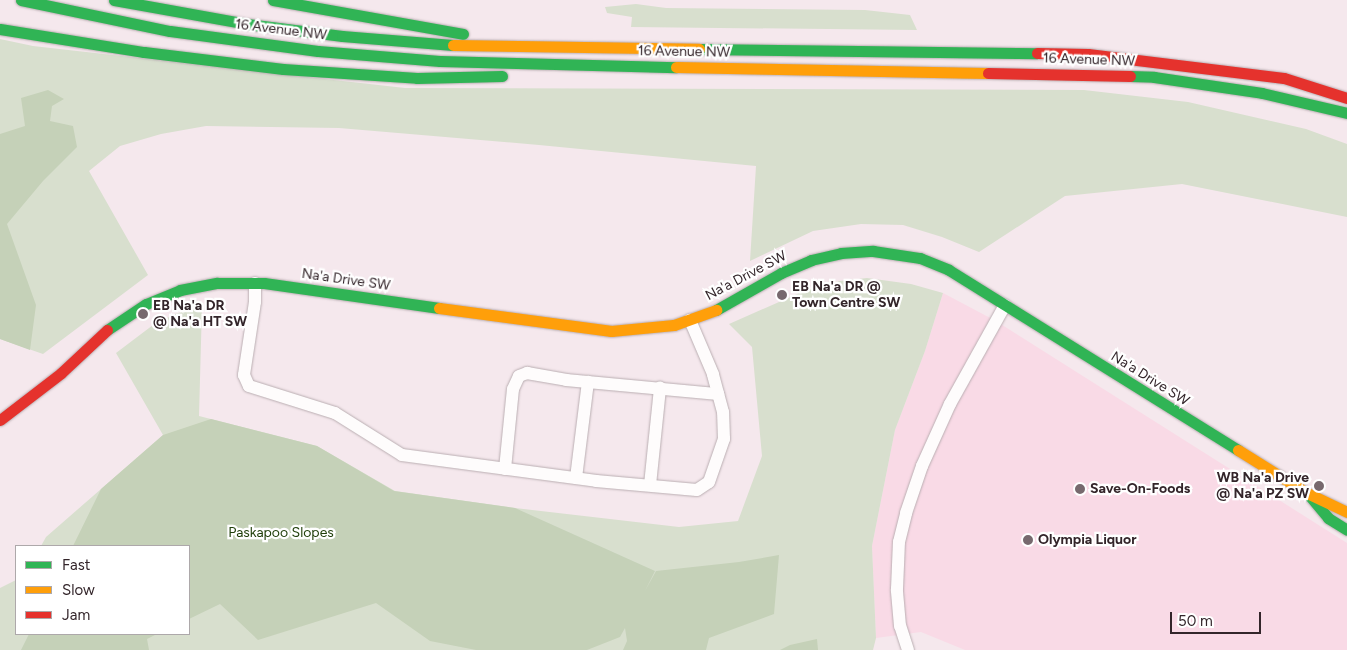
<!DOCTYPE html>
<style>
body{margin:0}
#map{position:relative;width:1347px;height:650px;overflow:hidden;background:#f5e8ed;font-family:Figtree,sans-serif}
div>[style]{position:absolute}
.built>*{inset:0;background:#f9dae6}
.green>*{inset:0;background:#d8dfce}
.forest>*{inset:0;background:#c5d1b8}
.roads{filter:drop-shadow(0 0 1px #baaeb2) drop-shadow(0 0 1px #baaeb2)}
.street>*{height:12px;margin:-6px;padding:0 6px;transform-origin:6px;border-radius:6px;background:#fefcfc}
.fast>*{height:11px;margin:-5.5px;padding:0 5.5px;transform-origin:5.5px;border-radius:5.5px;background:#30b455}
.slow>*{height:11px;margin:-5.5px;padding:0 5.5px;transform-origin:5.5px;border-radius:5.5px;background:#ff9f0a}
.jam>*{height:11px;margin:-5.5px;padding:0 5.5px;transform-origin:5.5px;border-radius:5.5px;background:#e5322d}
.dots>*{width:14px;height:14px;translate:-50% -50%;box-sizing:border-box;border:2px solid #fff;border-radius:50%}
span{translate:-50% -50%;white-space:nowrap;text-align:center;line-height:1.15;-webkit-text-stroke:4.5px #fff;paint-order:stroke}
.street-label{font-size:14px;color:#33252a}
.poi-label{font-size:14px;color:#33252a;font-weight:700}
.left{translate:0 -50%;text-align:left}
.right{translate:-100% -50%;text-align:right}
.park-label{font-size:14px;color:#203f0a}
.legend{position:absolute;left:15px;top:545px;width:175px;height:90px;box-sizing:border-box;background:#fff;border:1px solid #ada8aa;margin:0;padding:6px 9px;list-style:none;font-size:15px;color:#33252a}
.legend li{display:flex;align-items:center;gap:10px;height:25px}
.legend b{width:25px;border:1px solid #ada8aa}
.scale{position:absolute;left:1170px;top:612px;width:91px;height:22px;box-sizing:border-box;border:2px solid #33252a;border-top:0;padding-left:6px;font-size:15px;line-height:18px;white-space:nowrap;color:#33252a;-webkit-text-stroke:4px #fff;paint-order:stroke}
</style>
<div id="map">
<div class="built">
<i style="clip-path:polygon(943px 293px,996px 321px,1347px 543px,1347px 650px,965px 650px,921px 632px,876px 638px,872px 546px,895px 430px,925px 351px)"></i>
</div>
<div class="green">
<i style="clip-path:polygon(636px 4px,666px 8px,865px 10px,910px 15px,917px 30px,631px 27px,632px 17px,607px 13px,605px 7px)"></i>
<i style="clip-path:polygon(0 39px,33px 46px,405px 88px,1084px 90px,1188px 102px,1306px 129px,1347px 144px,1347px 217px,1182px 184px,1065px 196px,979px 252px,942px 237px,903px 225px,861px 224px,813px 231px,750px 261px,756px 166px,539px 145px,339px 128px,206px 126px,161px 134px,120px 146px,89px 171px,148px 275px,43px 354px,0 339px)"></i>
<i style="clip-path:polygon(867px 278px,911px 284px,943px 293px,925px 351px,895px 430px,872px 546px,876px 638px,873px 650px,0 650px,0 588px,16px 580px,16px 634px,189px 634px,189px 546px,41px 546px,46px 537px,163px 435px,116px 353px,153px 325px,175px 314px,202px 306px,199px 416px,317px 446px,395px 491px,515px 508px,679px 527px,738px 521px,762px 456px,752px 347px,729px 324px,804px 291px,840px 281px)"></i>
</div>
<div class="forest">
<i style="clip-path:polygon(48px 90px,64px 99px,52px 106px,50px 121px,73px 126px,77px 147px,43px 181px,7px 224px,36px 305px,30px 350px,0 339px,0 134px,25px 126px,21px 98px)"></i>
<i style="clip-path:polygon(211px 419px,317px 446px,394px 491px,515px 508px,655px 571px,645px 591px,656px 571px,739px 562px,779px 555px,774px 614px,709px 638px,706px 650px,623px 650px,627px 641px,625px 628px,620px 637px,587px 650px,476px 650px,430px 641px,376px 603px,258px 640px,220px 604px,189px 619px,189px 546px,73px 546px,101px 489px,163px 435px)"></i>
<i style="clip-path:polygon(29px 634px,157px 634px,147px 639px,149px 650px,21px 650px)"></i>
<i style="clip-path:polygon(817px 639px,818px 650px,780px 650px,790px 645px)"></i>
</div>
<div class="roads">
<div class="street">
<i style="left:255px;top:283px;width:19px;rotate:90deg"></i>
<i style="left:255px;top:302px;width:74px;rotate:98.6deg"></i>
<i style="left:244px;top:375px;width:12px;rotate:66deg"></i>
<i style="left:249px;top:386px;width:90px;rotate:17.4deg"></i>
<i style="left:335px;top:413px;width:79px;rotate:32.1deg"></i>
<i style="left:402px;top:455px;width:196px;rotate:7.6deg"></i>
<i style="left:596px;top:481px;width:101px;rotate:5.1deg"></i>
<i style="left:697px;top:490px;width:14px;rotate:-34deg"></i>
<i style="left:709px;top:482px;width:46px;rotate:-70.8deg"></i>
<i style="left:724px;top:439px;width:27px;rotate:-92deg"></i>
<i style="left:723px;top:412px;width:39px;rotate:-105deg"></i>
<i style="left:713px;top:374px;width:59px;rotate:-113.1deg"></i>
<i style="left:505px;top:469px;width:80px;rotate:-84.3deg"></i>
<i style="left:513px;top:389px;width:14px;rotate:-65deg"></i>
<i style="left:519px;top:376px;width:9px;rotate:-21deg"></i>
<i style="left:527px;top:373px;width:40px;rotate:10deg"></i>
<i style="left:566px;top:380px;width:153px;rotate:5.3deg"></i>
<i style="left:576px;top:478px;width:97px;rotate:-82.9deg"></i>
<i style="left:650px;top:485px;width:98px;rotate:-84.1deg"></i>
<i style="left:908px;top:650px;width:25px;rotate:-108deg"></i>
<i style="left:900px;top:626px;width:37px;rotate:-95deg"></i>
<i style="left:897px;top:589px;width:47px;rotate:-87.6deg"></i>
<i style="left:899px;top:542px;width:30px;rotate:-76deg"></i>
<i style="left:906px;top:513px;width:50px;rotate:-71.2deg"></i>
<i style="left:922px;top:466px;width:68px;rotate:-65.7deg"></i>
<i style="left:950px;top:404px;width:113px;rotate:-60.9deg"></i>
</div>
<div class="fast">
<i style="left:21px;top:0;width:152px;rotate:11.8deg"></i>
<i style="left:170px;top:31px;width:149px;rotate:7.7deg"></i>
<i style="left:318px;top:51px;width:122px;rotate:4.7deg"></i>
<i style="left:440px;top:61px;width:236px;rotate:1.5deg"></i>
<i style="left:114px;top:0;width:135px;rotate:10.2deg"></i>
<i style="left:247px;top:24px;width:96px;rotate:7.2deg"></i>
<i style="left:342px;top:36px;width:111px;rotate:4.6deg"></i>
<i style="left:273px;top:0;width:193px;rotate:10.1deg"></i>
<i style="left:0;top:29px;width:146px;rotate:9.1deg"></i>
<i style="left:144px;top:52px;width:140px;rotate:7deg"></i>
<i style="left:283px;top:69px;width:134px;rotate:3.8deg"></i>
<i style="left:417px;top:78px;width:85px;rotate:-1.3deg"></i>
<i style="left:699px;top:49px;width:338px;rotate:0.7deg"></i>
<i style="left:1130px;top:76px;width:24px;rotate:2deg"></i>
<i style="left:1154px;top:77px;width:109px;rotate:8.4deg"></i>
<i style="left:1262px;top:93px;width:87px;rotate:13.2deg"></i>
<i style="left:716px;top:310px;width:75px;rotate:-29.6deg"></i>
<i style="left:781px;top:273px;width:33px;rotate:-23deg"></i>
<i style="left:811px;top:260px;width:31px;rotate:-13deg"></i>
<i style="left:841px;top:253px;width:32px;rotate:-4deg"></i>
<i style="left:873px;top:251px;width:48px;rotate:8.5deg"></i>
<i style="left:920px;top:258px;width:31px;rotate:22deg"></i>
<i style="left:949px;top:270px;width:340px;rotate:31.9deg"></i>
<i style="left:107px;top:330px;width:47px;rotate:-33.7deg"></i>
<i style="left:146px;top:304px;width:37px;rotate:-22deg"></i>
<i style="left:180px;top:290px;width:38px;rotate:-11deg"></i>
<i style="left:217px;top:283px;width:47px"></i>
<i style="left:264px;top:283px;width:177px;rotate:8.1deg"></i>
<i style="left:1309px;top:495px;width:30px;rotate:50deg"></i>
<i style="left:1328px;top:518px;width:22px;rotate:32deg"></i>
</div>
<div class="slow">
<i style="left:453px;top:45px;width:246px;rotate:0.9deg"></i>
<i style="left:676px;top:67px;width:312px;rotate:1.1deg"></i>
<i style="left:439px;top:308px;width:174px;rotate:7.6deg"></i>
<i style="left:611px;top:331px;width:63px;rotate:-5.4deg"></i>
<i style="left:674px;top:325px;width:45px;rotate:-19.7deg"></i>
<i style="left:1238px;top:450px;width:81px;rotate:31.9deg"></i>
<i style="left:1307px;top:493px;width:44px;rotate:25.4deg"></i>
</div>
<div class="jam">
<i style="left:1037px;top:53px;width:51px;rotate:1.1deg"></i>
<i style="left:1088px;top:54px;width:197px;rotate:7deg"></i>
<i style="left:1284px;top:78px;width:66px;rotate:17.6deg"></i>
<i style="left:988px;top:73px;width:142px;rotate:1.2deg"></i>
<i style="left:0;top:420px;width:77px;rotate:-37.6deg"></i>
<i style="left:61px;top:373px;width:63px;rotate:-43.1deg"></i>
</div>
</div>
<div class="dots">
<i style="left:782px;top:295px;background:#77696e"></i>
<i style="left:143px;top:314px;background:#77696e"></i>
<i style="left:1319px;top:486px;background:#77696e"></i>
<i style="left:1080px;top:489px;background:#77696e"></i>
<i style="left:1028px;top:540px;background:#77696e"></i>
</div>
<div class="street-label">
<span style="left:281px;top:30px;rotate:7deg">16 Avenue NW</span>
<span style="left:684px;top:52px;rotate:1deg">16 Avenue NW</span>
<span style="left:1089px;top:60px;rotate:2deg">16 Avenue NW</span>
<span style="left:746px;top:276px;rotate:-28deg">Na'a Drive SW</span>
<span style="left:346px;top:280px;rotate:8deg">Na'a Drive SW</span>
<span style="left:1150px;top:379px;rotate:32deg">Na'a Drive SW</span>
</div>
<div class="poi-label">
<span class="left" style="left:792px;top:295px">EB Na'a DR @<br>Town Centre SW</span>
<span class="left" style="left:153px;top:314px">EB Na'a DR<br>@ Na'a HT SW</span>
<span class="right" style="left:1309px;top:486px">WB Na'a Drive<br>@ Na'a PZ SW</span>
<span class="left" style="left:1090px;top:489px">Save-On-Foods</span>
<span class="left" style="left:1038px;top:540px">Olympia Liquor</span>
</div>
<div class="park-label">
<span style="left:281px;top:533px">Paskapoo Slopes</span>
</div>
<ul class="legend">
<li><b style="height:6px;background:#30b455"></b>Fast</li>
<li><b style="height:6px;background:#ff9f0a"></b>Slow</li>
<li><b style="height:6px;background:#e5322d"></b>Jam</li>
</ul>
<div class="scale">50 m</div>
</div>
